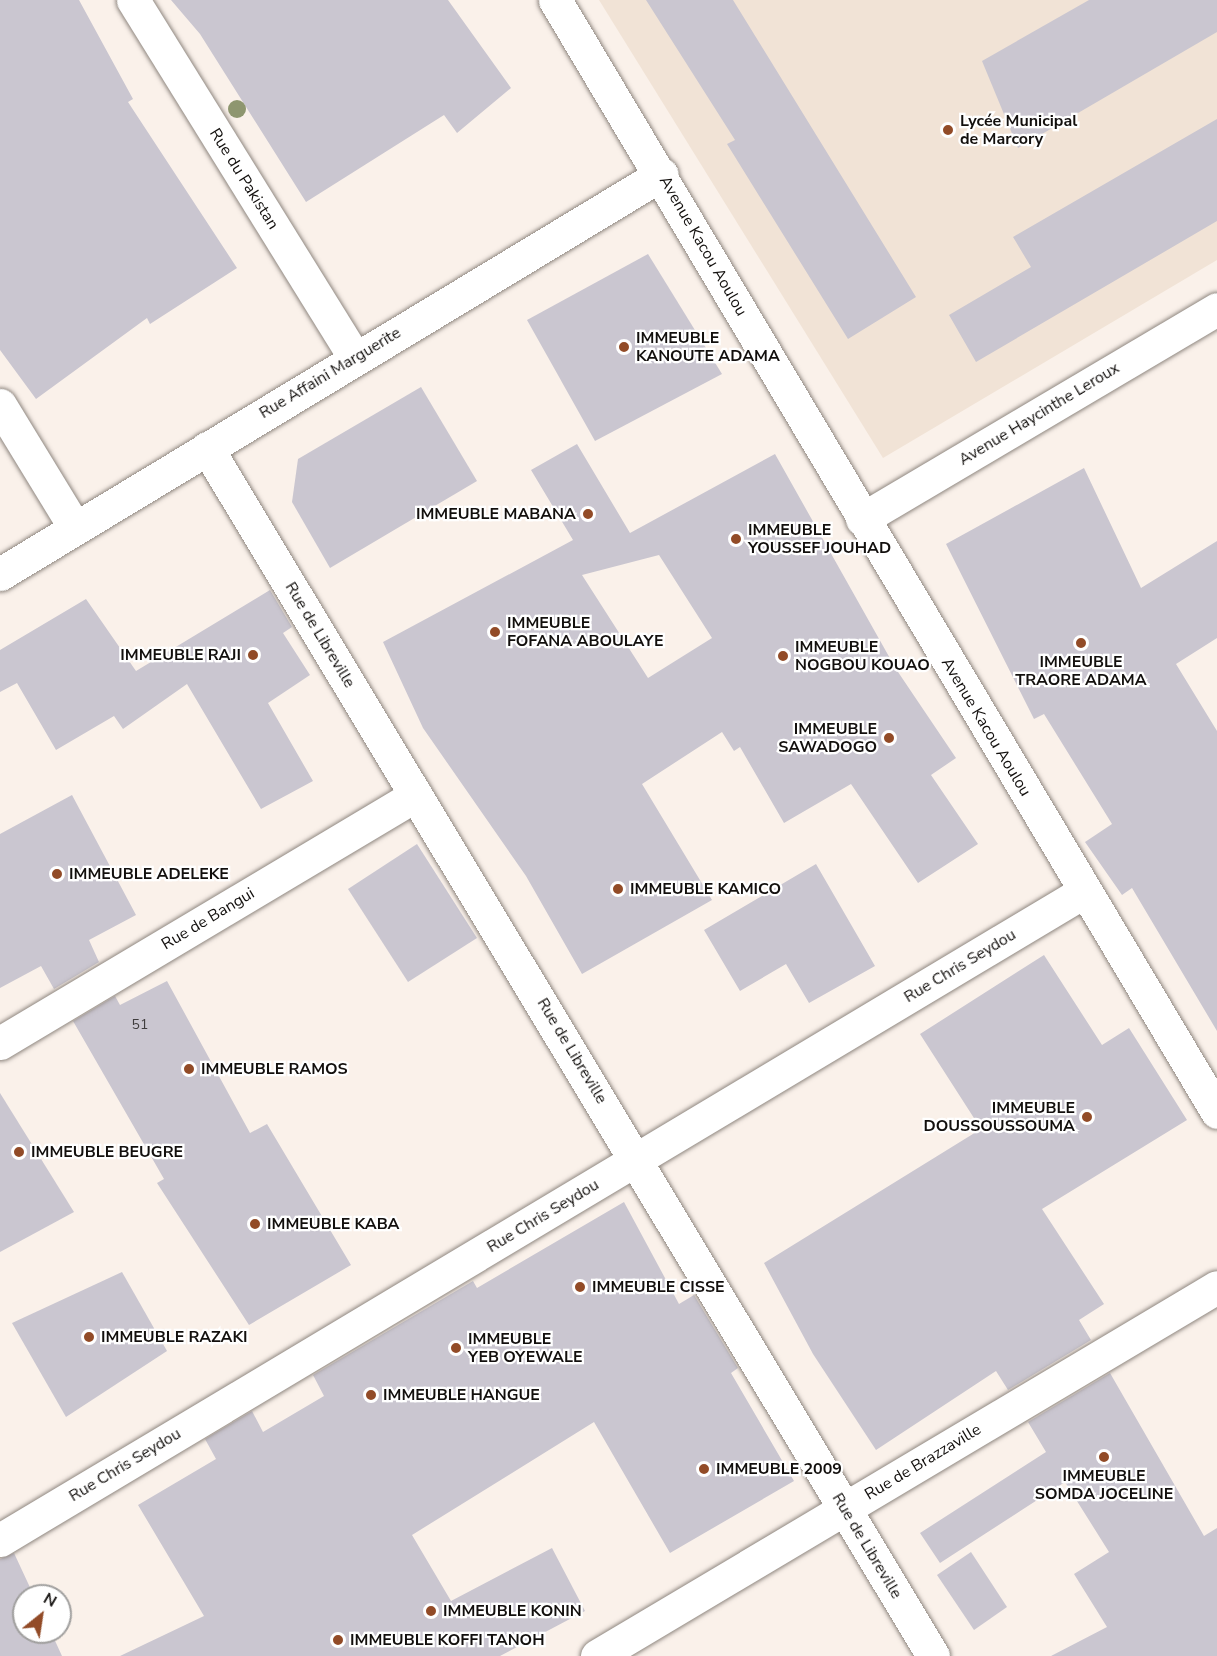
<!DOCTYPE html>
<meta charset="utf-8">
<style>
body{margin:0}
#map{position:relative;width:1217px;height:1656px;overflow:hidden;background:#faf1ea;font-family:"Nunito Sans",sans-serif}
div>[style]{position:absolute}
.built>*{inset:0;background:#f1e3d6}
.building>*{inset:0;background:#cac6d0}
.roads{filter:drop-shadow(0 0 2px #8f8780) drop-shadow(0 0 2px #8f8780)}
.minor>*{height:33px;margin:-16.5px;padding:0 16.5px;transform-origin:16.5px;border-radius:16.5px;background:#fff}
.trees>*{width:18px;height:18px;margin:-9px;border-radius:50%;background:#8e966f}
.dots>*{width:16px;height:16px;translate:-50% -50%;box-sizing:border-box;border:3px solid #fff;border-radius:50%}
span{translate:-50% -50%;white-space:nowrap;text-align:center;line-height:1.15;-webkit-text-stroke:4.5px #fff;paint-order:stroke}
.number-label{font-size:14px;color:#403d3e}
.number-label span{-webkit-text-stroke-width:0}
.poi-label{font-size:16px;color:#120f0d;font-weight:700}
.left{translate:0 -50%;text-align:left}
.right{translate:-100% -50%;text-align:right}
.street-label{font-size:16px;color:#120f0d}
.north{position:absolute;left:12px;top:1584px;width:60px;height:60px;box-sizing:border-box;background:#fff;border:2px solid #a09f9e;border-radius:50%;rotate:30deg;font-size:16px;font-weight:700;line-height:24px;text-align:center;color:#120f0d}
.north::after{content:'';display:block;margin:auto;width:21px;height:27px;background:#924b27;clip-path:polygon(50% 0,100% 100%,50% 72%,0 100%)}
</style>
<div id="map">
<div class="built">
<i style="clip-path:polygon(599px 0,1217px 0,1217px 260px,883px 458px)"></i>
</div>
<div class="building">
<i style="clip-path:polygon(0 0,79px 0,133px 99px,128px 102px,237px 268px,150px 324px,147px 318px,36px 399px,0 350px)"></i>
<i style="clip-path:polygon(171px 0,448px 0,511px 88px,457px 133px,444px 115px,306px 202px,200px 34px)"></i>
<i style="clip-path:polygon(646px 0,733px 0,916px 297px,848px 339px,727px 144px,735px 140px)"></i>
<i style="clip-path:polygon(1089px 0,1217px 0,1217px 32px,1018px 148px,982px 61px)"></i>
<i style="clip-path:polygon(1217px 119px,1217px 221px,976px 362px,949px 315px,1031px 267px,1013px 237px)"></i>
<i style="clip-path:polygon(648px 254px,722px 374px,595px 441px,527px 320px)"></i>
<i style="clip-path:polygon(421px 387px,477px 481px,330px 568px,292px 502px,298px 459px)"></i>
<i style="clip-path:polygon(evenodd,577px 444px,630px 533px,775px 454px,896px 669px,956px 758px,931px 775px,978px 844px,918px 883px,851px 784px,784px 823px,740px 747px,734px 751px,722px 732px,642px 784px,712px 900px,582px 974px,526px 876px,423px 728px,383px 642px,573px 540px,531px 470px,577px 444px,659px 555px,712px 638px,648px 678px,582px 575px,659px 555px)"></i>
<i style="clip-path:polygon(1084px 468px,1141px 588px,1217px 541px,1217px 638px,1176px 664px,1217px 731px,1217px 1031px,1132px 888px,1122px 895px,1085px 842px,1112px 824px,1044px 714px,1034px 719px,946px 544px)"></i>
<i style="clip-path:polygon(270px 590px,292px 627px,283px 633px,310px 675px,268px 703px,313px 781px,261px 809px,187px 684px,123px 729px,114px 716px,56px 750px,17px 683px,0 692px,0 650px,86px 599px,136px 671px)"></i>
<i style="clip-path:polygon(72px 795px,136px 915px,89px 940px,99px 962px,54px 989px,41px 966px,0 988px,0 834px)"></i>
<i style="clip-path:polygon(417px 844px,477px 938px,408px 982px,348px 889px)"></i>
<i style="clip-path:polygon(816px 864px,875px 966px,809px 1003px,786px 964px,740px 991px,704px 930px)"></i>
<i style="clip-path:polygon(1044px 955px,1102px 1045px,1129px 1028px,1187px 1120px,1042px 1209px,1104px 1304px,1079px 1320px,1091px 1340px,1008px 1390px,996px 1371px,876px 1450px,813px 1354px,764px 1263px,981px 1129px,920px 1034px)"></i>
<i style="clip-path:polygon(167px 981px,250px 1133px,267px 1124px,351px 1265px,249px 1325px,157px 1183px,164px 1179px,73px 1021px,115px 996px,120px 1005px)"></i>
<i style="clip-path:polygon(0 1093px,74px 1212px,0 1252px)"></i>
<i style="clip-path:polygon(624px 1202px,679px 1304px,694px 1295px,738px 1368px,731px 1373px,794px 1481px,670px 1553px,594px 1422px,412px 1535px,451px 1601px,552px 1548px,585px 1611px,500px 1656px,120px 1656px,204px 1616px,138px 1505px,216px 1459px,205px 1439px,252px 1411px,263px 1432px,324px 1396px,313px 1375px,473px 1281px,477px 1288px)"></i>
<i style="clip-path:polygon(122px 1272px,167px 1351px,66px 1417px,12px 1323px)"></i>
<i style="clip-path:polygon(1110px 1373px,1204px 1536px,1217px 1528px,1217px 1656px,1051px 1656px,1107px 1627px,1074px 1574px,1109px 1552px,1065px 1482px,940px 1563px,920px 1533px,1046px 1452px,1028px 1422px)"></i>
<i style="clip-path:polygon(971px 1552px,1007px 1607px,974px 1630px,937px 1575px)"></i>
<i style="clip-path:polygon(14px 1553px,34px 1596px,24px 1596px,24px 1632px,51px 1632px,62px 1656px,0 1656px,0 1559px)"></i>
</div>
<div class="roads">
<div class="minor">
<i style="left:133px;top:0;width:421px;rotate:58.2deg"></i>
<i style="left:555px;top:0;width:1294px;rotate:59.23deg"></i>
<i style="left:0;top:405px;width:144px;rotate:58.6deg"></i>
<i style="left:207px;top:448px;width:1409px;rotate:58.99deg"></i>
<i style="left:862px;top:519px;width:412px;rotate:-30.6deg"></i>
<i style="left:0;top:574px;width:773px;rotate:-31.14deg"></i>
<i style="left:0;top:1043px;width:484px;rotate:-30.8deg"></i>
<i style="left:0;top:1540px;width:1264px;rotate:-30.89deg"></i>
<i style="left:597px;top:1656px;width:721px;rotate:-30.76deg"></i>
</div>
</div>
<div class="trees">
<i style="left:237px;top:109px"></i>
</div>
<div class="dots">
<i style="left:948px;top:130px;background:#924b27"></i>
<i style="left:624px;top:347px;background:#924b27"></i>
<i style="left:588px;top:514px;background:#924b27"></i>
<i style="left:736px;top:539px;background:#924b27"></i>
<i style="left:495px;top:632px;background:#924b27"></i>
<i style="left:1081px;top:643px;background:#924b27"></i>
<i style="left:253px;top:655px;background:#924b27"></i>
<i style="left:783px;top:656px;background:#924b27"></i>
<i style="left:889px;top:738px;background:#924b27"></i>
<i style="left:57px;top:874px;background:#924b27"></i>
<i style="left:618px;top:889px;background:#924b27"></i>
<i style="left:189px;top:1069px;background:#924b27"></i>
<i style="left:1087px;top:1117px;background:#924b27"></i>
<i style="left:19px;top:1152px;background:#924b27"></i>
<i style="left:255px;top:1224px;background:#924b27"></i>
<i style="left:580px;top:1287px;background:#924b27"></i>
<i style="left:89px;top:1337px;background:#924b27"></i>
<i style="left:456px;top:1348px;background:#924b27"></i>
<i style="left:371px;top:1395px;background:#924b27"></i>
<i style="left:1104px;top:1457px;background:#924b27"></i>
<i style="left:704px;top:1469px;background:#924b27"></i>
<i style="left:431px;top:1611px;background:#924b27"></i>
<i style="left:338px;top:1640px;background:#924b27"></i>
</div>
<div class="number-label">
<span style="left:140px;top:1025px">51</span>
</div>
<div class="poi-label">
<span class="left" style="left:960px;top:130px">Lycée Municipal<br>de Marcory</span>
<span class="left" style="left:636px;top:347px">IMMEUBLE<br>KANOUTE ADAMA</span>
<span class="right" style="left:576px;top:514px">IMMEUBLE MABANA</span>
<span class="left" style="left:748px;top:539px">IMMEUBLE<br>YOUSSEF JOUHAD</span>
<span class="left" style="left:507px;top:632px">IMMEUBLE<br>FOFANA ABOULAYE</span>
<span class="left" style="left:795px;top:656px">IMMEUBLE<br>NOGBOU KOUAO</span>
<span class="right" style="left:241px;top:655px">IMMEUBLE RAJI</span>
<span style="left:1081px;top:671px">IMMEUBLE<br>TRAORE ADAMA</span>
<span class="right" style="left:877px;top:738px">IMMEUBLE<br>SAWADOGO</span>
<span class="left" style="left:69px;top:874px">IMMEUBLE ADELEKE</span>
<span class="left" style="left:630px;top:889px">IMMEUBLE KAMICO</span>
<span class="left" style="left:201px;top:1069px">IMMEUBLE RAMOS</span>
<span class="right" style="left:1075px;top:1117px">IMMEUBLE<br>DOUSSOUSSOUMA</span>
<span class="left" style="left:31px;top:1152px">IMMEUBLE BEUGRE</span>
<span class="left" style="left:267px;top:1224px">IMMEUBLE KABA</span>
<span class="left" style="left:592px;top:1287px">IMMEUBLE CISSE</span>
<span class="left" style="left:101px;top:1337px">IMMEUBLE RAZAKI</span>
<span class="left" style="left:468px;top:1348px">IMMEUBLE<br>YEB OYEWALE</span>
<span class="left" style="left:383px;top:1395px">IMMEUBLE HANGUE</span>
<span class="left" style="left:716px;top:1469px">IMMEUBLE 2009</span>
<span style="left:1104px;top:1485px">IMMEUBLE<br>SOMDA JOCELINE</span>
<span class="left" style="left:443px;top:1611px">IMMEUBLE KONIN</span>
<span class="left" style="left:350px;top:1640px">IMMEUBLE KOFFI TANOH</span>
</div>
<div class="street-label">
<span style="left:244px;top:179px;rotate:58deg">Rue du Pakistan</span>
<span style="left:703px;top:246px;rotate:60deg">Avenue Kacou Aoulou</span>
<span style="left:330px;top:373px;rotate:-31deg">Rue Affaini Marguerite</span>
<span style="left:1039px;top:414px;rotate:-31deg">Avenue Haycinthe Leroux</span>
<span style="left:320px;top:635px;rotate:59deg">Rue de Libreville</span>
<span style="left:986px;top:727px;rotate:59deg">Avenue Kacou Aoulou</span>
<span style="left:208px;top:919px;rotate:-31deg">Rue de Bangui</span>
<span style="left:960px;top:966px;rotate:-31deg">Rue Chris Seydou</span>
<span style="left:572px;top:1051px;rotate:59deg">Rue de Libreville</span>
<span style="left:543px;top:1216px;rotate:-31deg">Rue Chris Seydou</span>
<span style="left:923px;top:1462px;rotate:-31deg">Rue de Brazzaville</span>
<span style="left:125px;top:1465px;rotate:-31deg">Rue Chris Seydou</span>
<span style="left:867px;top:1546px;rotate:59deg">Rue de Libreville</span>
</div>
<div class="north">N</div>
</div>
